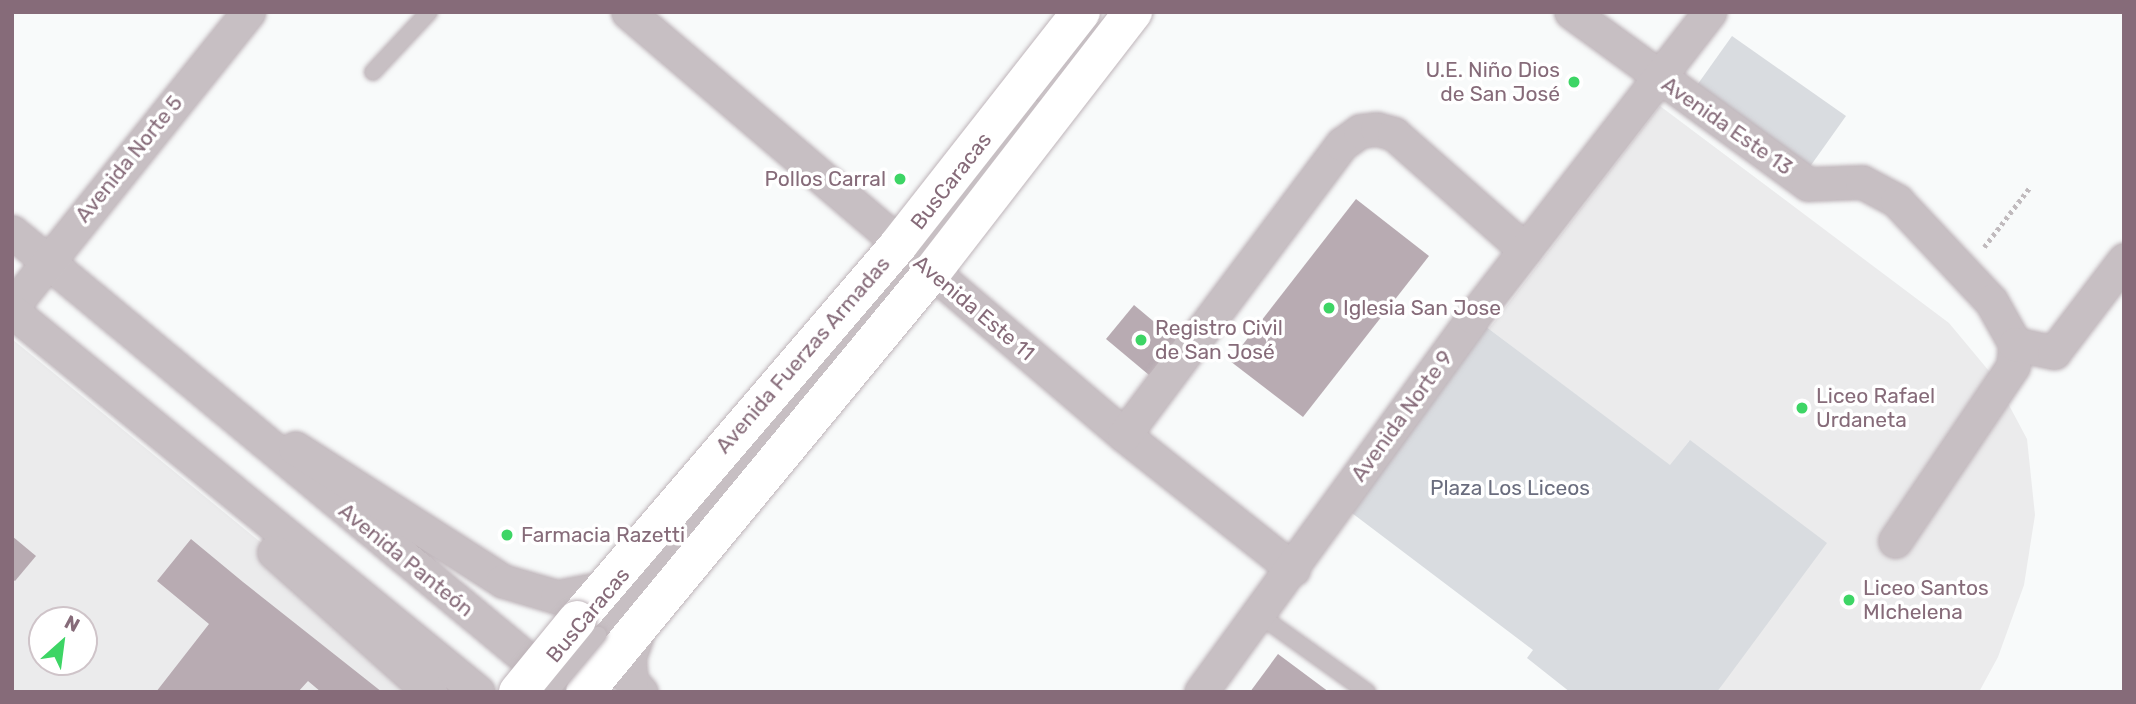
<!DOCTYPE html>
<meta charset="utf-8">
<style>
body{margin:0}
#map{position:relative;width:2136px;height:704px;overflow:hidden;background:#f8fafa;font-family:Rubik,sans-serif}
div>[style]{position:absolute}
.built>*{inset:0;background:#ebebec}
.green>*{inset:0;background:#d9dce0}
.building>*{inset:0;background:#b8abb2}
.path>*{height:4.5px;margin-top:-2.25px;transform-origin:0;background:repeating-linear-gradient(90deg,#c0babd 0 3.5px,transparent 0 7px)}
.roads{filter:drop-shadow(0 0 2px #beb4b9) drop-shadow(0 0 2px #beb4b9)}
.lane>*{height:16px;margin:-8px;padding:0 8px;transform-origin:8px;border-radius:8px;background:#c7bfc3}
.street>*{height:33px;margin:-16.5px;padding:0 16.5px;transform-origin:16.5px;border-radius:16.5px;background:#c7bfc3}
.secondary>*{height:38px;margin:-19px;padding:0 19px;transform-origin:19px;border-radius:19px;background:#fff}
.bridges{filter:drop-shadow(0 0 2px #beb4b9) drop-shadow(0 0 2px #beb4b9)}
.lane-bridge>*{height:16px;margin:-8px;padding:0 8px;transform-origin:8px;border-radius:8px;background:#c7bfc3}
.secondary-bridge>*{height:38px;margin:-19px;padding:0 19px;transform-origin:19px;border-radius:19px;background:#fff}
.dots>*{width:19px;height:19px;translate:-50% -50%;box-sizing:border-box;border:4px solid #fff;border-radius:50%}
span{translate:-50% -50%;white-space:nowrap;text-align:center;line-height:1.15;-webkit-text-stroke:7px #fff;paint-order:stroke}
.poi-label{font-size:21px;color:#866b79}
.right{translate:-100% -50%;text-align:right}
.left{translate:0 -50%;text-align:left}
.street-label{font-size:21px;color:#866b79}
.park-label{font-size:21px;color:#6a6d7e}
.frame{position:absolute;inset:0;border:14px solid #866b79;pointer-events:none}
.north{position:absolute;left:28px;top:606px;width:70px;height:70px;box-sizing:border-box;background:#fff;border:2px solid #cfc4c9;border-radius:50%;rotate:28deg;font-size:19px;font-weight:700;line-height:28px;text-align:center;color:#866b79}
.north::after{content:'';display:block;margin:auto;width:24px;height:32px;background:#3dd565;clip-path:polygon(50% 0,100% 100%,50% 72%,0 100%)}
</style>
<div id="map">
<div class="built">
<i style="clip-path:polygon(1660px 106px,1949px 323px,1994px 377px,2027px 439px,2035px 515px,2024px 585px,1998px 657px,1979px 692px,1717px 692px,1738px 661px,1689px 441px,1670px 466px,1489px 329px)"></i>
<i style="clip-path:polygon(evenodd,12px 339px,444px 692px,12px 692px,12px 339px,42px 620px,84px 620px,84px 662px,42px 662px,42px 620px)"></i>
</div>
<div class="green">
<i style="clip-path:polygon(1732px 36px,1846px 116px,1809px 168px,1695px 88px)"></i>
<i style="clip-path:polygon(1473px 317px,1670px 465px,1690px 440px,1827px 543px,1717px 692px,1570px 692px,1527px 658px,1533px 650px,1340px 504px)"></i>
</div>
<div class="building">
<i style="clip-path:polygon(1356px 199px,1429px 256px,1303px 417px,1230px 361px)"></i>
<i style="clip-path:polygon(1134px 305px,1177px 341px,1149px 375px,1106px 339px)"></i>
<i style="clip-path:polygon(12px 536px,36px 556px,15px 581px,12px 579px)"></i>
<i style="clip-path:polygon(191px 539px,243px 582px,382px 692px,321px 692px,308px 681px,298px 692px,156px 692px,209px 624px,157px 581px)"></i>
<i style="clip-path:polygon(1278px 654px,1329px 692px,1250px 692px)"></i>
</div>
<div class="path">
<i style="left:1984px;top:247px;width:76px;rotate:-52.5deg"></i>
</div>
<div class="roads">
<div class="lane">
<i style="left:373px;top:72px;width:82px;rotate:-47deg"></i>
<i style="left:1259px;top:615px;width:133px;rotate:35.5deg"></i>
<i style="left:598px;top:635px;width:463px;rotate:-49.7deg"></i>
<i style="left:897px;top:282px;width:221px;rotate:-51.8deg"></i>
</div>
<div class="street">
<i style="left:628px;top:12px;width:652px;rotate:40.46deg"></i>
<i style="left:1124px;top:435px;width:216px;rotate:38.4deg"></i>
<i style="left:1571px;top:12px;width:293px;rotate:36deg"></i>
<i style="left:1808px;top:184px;width:54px;rotate:-2.1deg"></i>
<i style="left:1862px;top:182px;width:40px;rotate:28deg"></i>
<i style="left:1897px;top:201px;width:137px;rotate:46.8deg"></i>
<i style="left:1991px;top:301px;width:49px;rotate:60.8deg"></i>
<i style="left:2015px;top:344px;width:22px;rotate:95deg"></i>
<i style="left:2013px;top:366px;width:211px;rotate:124deg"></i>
<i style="left:12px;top:232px;width:721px;rotate:39.65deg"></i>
<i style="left:12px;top:307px;width:378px;rotate:-51.3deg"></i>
<i style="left:12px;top:311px;width:602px;rotate:39.27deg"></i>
<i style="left:2015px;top:344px;width:40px;rotate:12deg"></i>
<i style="left:2054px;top:352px;width:116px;rotate:-52.7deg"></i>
<i style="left:1124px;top:435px;width:364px;rotate:-53.2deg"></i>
<i style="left:1342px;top:144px;width:22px;rotate:-36deg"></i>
<i style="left:1360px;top:131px;width:17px;rotate:-7deg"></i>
<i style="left:1377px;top:129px;width:18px;rotate:16deg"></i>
<i style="left:1394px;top:134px;width:175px;rotate:41.5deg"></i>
<i style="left:295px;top:448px;width:247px;rotate:32.6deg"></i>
<i style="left:503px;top:581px;width:56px;rotate:16.5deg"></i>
<i style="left:557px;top:597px;width:47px;rotate:-11.1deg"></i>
<i style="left:274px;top:552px;width:210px;rotate:41.9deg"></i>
<i style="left:641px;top:692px;width:15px;rotate:-132deg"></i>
<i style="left:631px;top:681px;width:23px;rotate:-95deg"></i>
<i style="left:629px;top:658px;width:37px;rotate:-71deg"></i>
<i style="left:1201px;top:692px;width:463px;rotate:-54deg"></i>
<i style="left:1473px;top:317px;width:386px;rotate:-52.2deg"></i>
</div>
<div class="secondary">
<i style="left:577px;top:620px;width:495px;rotate:-49.4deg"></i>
<i style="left:899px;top:244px;width:295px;rotate:-51.9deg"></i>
<i style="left:585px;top:692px;width:545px;rotate:-50.44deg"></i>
<i style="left:932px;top:272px;width:329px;rotate:-52.3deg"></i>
</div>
</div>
<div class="bridges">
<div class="lane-bridge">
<i style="left:550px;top:692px;width:75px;rotate:-49.9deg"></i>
</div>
<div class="secondary-bridge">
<i style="left:518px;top:692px;width:93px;rotate:-50.7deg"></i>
</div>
</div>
<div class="dots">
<i style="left:1574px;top:82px;background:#3dd565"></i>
<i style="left:900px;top:179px;background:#3dd565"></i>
<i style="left:1329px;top:308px;background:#3dd565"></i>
<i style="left:1141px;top:340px;background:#3dd565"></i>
<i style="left:1802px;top:408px;background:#3dd565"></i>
<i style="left:507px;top:535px;background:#3dd565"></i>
<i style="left:1849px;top:600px;background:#3dd565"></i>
</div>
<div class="poi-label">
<span class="right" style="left:1560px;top:82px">U.E. Niño Dios<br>de San José</span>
<span class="right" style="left:886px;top:179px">Pollos Carral</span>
<span class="left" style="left:1343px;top:308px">Iglesia San Jose</span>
<span class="left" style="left:1155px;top:340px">Registro Civil<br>de San José</span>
<span class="left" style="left:1816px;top:408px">Liceo Rafael<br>Urdaneta</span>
<span class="left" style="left:521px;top:535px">Farmacia Razetti</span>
<span class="left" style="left:1863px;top:600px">Liceo Santos<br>MIchelena</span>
</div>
<div class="street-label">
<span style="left:1727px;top:126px;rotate:35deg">Avenida Este 13</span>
<span style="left:129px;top:159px;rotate:-51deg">Avenida Norte 5</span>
<span style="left:951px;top:181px;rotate:-52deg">BusCaracas</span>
<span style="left:974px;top:308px;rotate:40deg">Avenida Este 11</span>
<span style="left:803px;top:355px;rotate:-49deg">Avenida Fuerzas Armadas</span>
<span style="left:1402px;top:416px;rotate:-54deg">Avenida Norte 9</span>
<span style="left:406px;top:560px;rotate:39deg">Avenida Panteón</span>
<span style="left:588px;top:615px;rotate:-50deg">BusCaracas</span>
</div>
<div class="park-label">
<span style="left:1510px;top:488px">Plaza Los Liceos</span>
</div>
<div class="frame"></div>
<div class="north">N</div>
</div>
